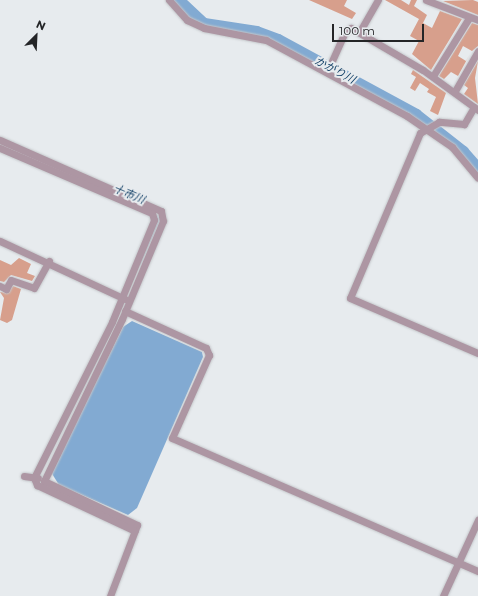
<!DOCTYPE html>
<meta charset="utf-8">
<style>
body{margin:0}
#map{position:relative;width:478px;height:596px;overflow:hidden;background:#e7ebee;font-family:Montserrat,"Noto Sans JP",sans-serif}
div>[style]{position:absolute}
.water>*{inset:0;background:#82aad2}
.stream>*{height:2px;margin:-1px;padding:0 1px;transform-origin:1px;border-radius:1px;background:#82aad2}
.river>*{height:11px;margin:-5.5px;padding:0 5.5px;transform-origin:5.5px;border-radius:5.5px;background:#82aad2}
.building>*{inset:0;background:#d79f8c}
.roads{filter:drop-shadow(0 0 1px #c4c7ca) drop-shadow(0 0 1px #c4c7ca)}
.minor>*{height:7px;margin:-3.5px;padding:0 3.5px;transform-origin:3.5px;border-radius:3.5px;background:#ad96a3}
span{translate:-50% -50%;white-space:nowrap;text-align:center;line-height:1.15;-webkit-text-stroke:4px #e7ebee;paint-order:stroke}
.water-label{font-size:11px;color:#144167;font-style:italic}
.north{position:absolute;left:16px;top:16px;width:40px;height:40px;-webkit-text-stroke:3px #e7ebee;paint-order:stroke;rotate:24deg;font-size:11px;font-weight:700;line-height:16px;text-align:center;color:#242527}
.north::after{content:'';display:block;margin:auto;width:14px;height:18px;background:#242527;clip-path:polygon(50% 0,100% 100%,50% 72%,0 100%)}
.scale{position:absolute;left:332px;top:24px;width:92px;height:18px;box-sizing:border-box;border:2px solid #242527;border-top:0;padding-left:5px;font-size:12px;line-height:14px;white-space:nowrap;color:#242527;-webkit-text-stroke:3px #e7ebee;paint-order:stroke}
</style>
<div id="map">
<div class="water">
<i style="clip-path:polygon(132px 321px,202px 352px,203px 357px,137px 508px,128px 515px,59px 485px,51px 472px,123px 327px)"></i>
</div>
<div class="stream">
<i style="left:140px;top:264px;width:48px;rotate:-66.6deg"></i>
<i style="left:159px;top:220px;width:6px;rotate:-121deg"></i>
</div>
<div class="river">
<i style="left:179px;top:0;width:34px;rotate:43deg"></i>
<i style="left:204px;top:23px;width:53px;rotate:8.7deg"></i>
<i style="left:256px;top:31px;width:23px;rotate:20deg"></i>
<i style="left:278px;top:39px;width:157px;rotate:28.5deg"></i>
<i style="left:416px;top:114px;width:60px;rotate:38.2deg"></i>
<i style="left:463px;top:151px;width:23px;rotate:49deg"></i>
</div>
<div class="building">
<i style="clip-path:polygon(309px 0,347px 0,344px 6px,356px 13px,352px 19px)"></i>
<i style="clip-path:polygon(385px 0,401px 0,409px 5px,411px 0,417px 0,414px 6px,427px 15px,423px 23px,432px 28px,440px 11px,462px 19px,431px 70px,412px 54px,419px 41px,410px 36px,419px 19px)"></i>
<i style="clip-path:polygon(473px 0,478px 2px,478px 15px,443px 1px)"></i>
<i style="clip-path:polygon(472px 23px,478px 25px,478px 46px,472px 51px,463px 46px,458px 56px,466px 61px,470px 54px,458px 76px,451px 72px,444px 79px,439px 76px)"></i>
<i style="clip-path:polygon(478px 61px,475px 78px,478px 104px,464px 94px,468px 88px,464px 85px)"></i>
<i style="clip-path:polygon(413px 70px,446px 93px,438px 115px,430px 111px,436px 97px,427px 92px,429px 89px,420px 83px,415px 91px,410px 88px,416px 77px,411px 74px)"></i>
<i style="clip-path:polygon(19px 258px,31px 264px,27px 273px,35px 276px,32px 281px,11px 275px,4px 282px,0 281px,0 260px,11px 265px)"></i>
<i style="clip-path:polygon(13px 286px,21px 289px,12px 320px,7px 323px,0 320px,4px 298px,0 292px,8px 293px)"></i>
</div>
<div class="roads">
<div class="minor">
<i style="left:169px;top:0;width:27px;rotate:48deg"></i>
<i style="left:187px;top:20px;width:19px;rotate:25deg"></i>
<i style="left:204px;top:28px;width:63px;rotate:11deg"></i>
<i style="left:266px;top:40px;width:160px;rotate:28.3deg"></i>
<i style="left:407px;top:116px;width:55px;rotate:34.6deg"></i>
<i style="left:452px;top:147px;width:40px;rotate:50deg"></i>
<i style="left:426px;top:0;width:56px;rotate:21deg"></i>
<i style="left:360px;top:31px;width:36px;rotate:-60deg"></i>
<i style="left:327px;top:72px;width:44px;rotate:-65.8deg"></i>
<i style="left:345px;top:32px;width:7px;rotate:-34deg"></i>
<i style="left:351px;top:28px;width:83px;rotate:30.3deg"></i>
<i style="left:423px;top:70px;width:68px;rotate:36deg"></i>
<i style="left:433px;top:76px;width:68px;rotate:-58.2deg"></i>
<i style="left:455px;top:91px;width:46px;rotate:-60.1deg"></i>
<i style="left:474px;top:107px;width:20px;rotate:120deg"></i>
<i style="left:464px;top:124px;width:25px;rotate:-175deg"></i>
<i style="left:439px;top:122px;width:22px;rotate:150deg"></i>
<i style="left:420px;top:133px;width:179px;rotate:113deg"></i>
<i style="left:350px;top:298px;width:139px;rotate:23.3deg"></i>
<i style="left:0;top:140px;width:176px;rotate:23.8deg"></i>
<i style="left:161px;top:211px;width:10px;rotate:79deg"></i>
<i style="left:163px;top:221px;width:106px;rotate:112.7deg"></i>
<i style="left:122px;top:319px;width:180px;rotate:115.7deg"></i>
<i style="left:44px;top:481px;width:103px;rotate:25.3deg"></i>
<i style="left:137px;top:525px;width:76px;rotate:110.8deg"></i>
<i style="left:0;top:148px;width:165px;rotate:23.2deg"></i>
<i style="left:152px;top:213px;width:7px;rotate:74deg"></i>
<i style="left:154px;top:220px;width:110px;rotate:112.4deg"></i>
<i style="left:112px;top:322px;width:174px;rotate:116.6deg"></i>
<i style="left:34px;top:478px;width:8px;rotate:67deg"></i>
<i style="left:37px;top:485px;width:108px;rotate:25.1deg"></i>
<i style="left:0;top:241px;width:138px;rotate:24.9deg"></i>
<i style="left:0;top:286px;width:7px;rotate:27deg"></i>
<i style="left:6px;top:289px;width:10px;rotate:-61deg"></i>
<i style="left:11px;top:280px;width:24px;rotate:19deg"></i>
<i style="left:34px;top:288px;width:31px;rotate:-61deg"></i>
<i style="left:125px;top:311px;width:89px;rotate:24.6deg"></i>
<i style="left:206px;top:348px;width:8px;rotate:67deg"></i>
<i style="left:209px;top:355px;width:91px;rotate:114deg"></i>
<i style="left:172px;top:438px;width:334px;rotate:23.5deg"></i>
<i style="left:24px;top:476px;width:14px;rotate:8deg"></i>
<i style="left:443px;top:596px;width:84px;rotate:-65.3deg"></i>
</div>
</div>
<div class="water-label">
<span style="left:335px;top:70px;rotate:28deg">かがり川</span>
<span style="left:129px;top:194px;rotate:23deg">十市川</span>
</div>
<div class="north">N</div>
<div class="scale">100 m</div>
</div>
